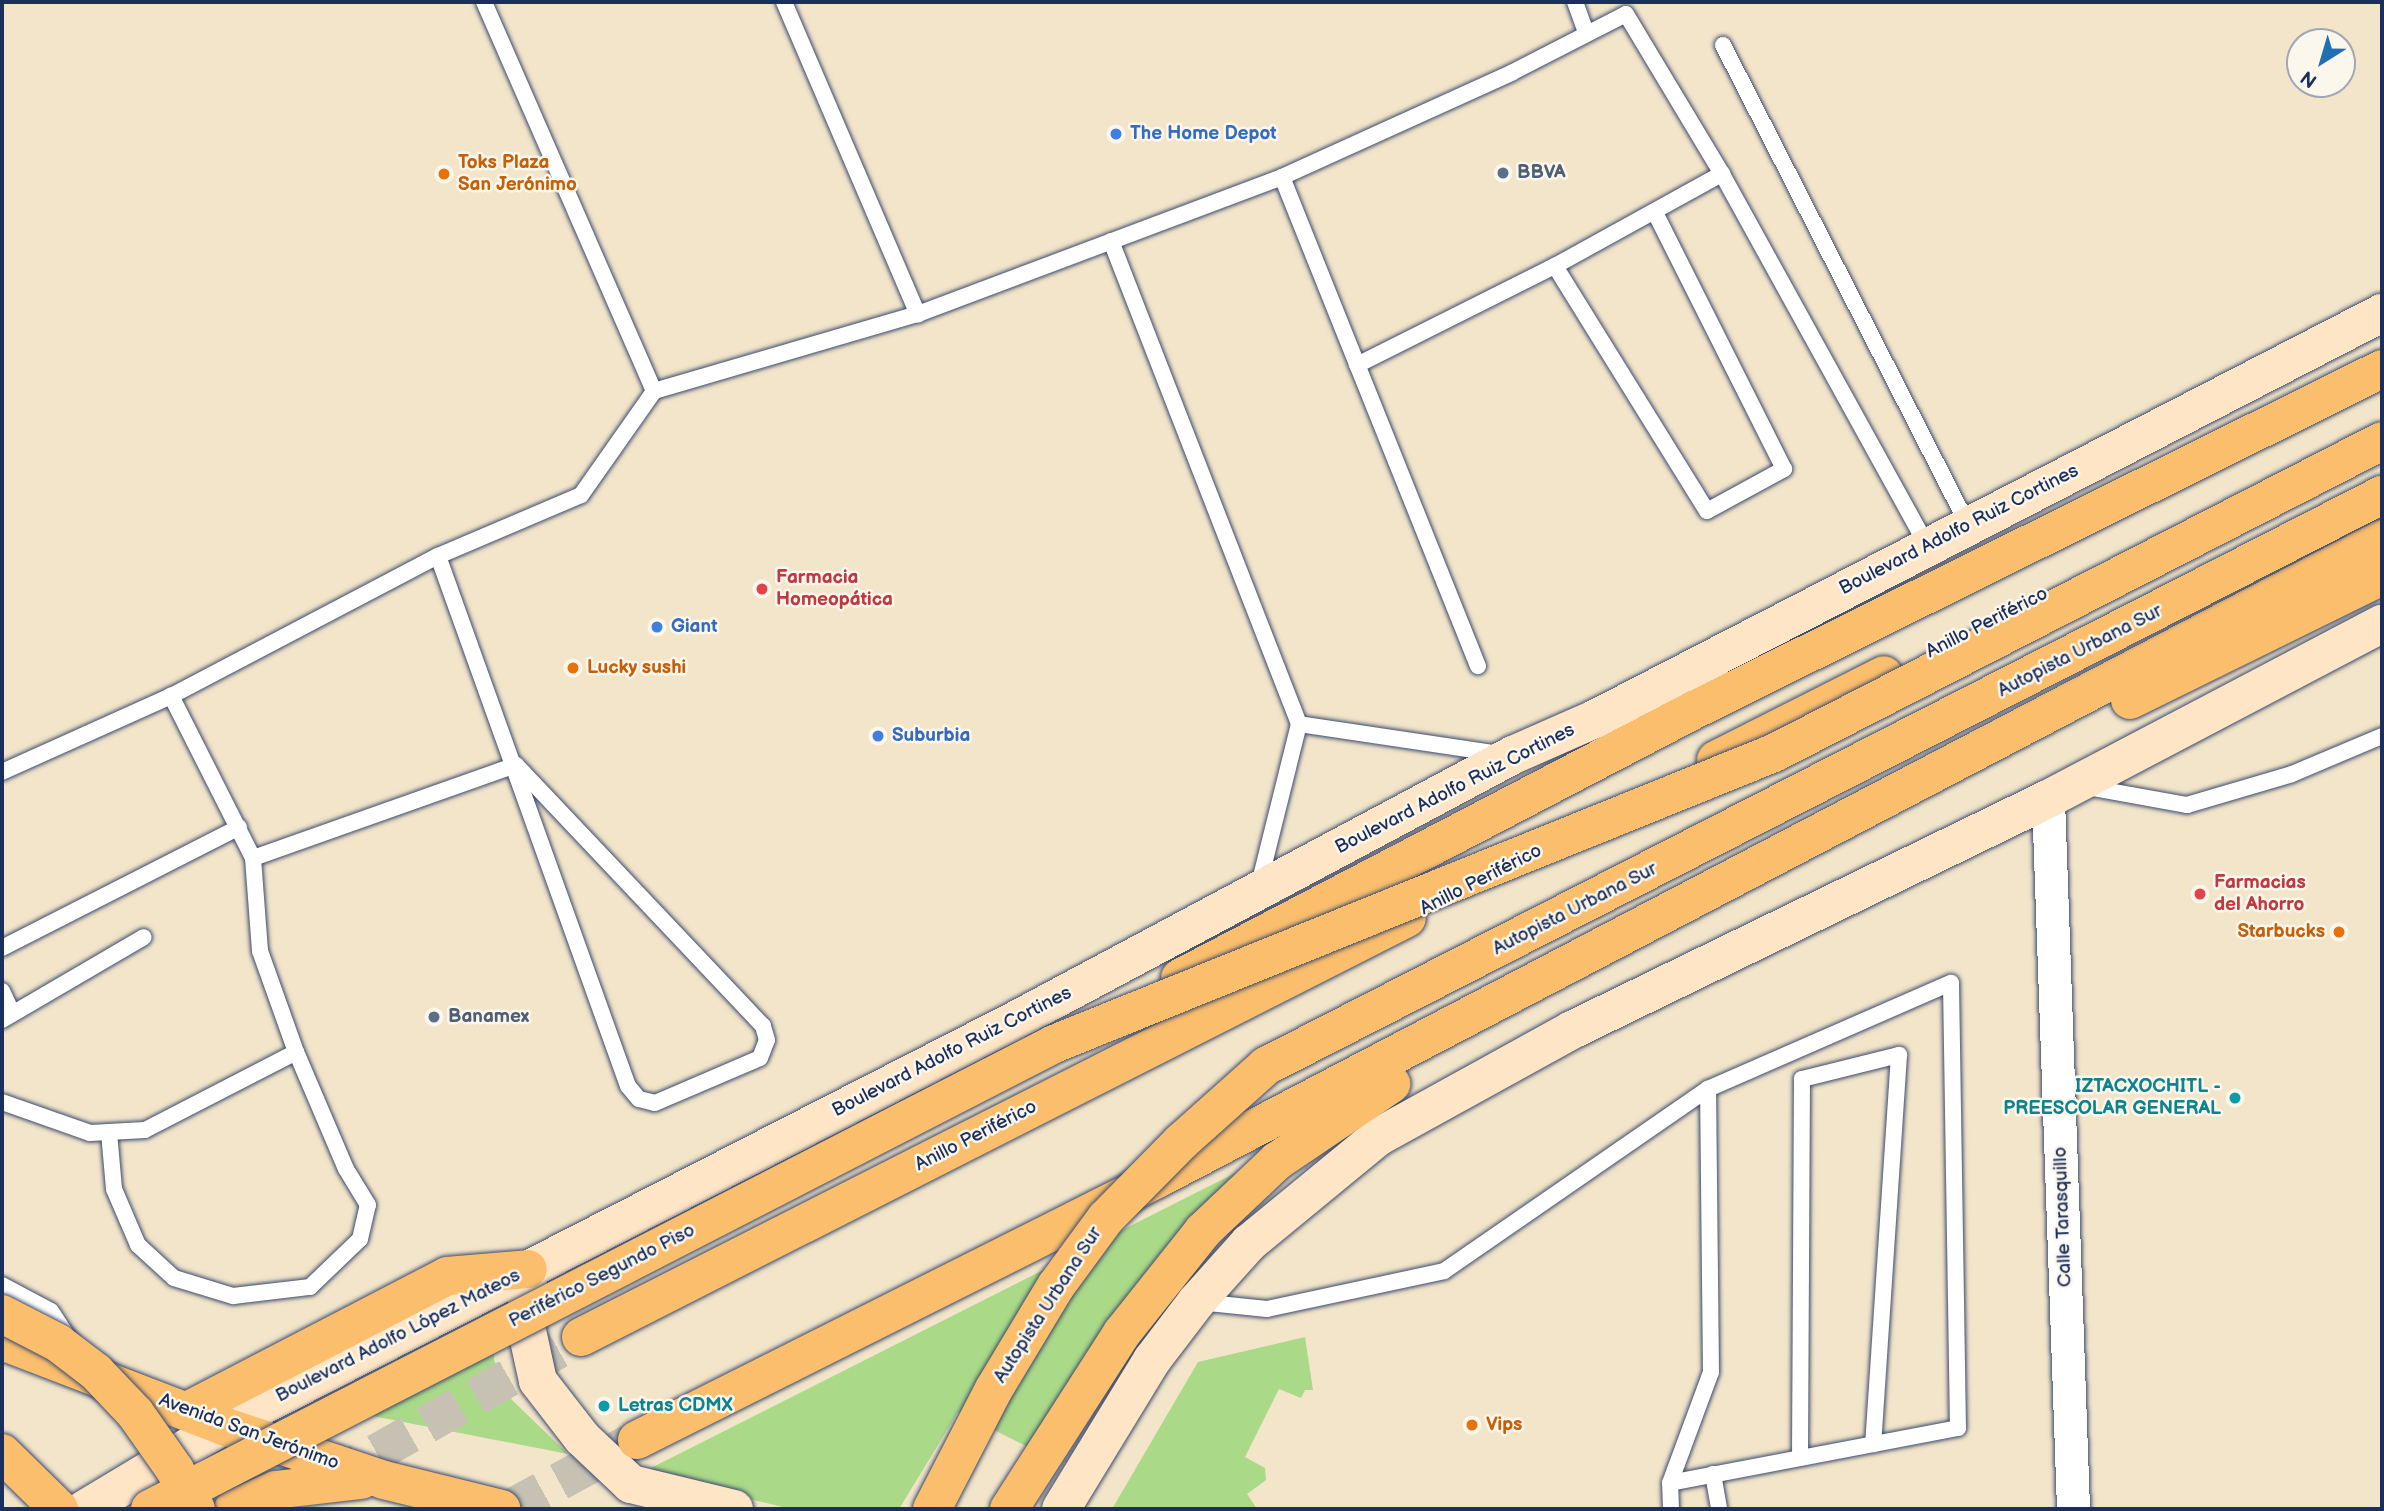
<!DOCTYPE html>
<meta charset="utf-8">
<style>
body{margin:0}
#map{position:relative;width:2384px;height:1511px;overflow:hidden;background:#f2e5ca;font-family:"Balsamiq Sans",sans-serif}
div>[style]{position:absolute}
.green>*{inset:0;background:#aada88}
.motorway-tunnel>*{height:38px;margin-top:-19px;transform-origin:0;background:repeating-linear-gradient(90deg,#c7c1b4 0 38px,transparent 0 57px)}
.roads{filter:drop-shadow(0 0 2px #3b4a6e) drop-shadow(0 0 2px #3b4a6e)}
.service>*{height:16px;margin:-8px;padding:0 8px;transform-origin:8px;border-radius:8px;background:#fff}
.minor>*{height:33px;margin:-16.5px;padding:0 16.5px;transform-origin:16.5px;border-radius:16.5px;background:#fff}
.secondary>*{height:38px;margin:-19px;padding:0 19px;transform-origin:19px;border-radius:19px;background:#fde5c5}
.primary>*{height:38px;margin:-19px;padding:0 19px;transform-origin:19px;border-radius:19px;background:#fabe6d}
.motorway>*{height:38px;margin:-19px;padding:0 19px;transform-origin:19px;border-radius:19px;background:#fabe6d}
.bridges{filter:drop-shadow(0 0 2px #3b4a6e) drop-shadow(0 0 2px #3b4a6e)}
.motorway-bridge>*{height:38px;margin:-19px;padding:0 19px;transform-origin:19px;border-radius:19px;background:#fabe6d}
.dots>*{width:19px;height:19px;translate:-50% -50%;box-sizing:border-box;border:4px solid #fbf7ec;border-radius:50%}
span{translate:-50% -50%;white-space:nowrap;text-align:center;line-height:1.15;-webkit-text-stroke:5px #fbf7ec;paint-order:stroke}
.shop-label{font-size:19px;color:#366cbe;font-weight:700}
.left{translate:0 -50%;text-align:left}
.food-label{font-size:19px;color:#c56008;font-weight:700}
.right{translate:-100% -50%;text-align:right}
.service-label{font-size:19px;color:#4e5e75;font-weight:700}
.street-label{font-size:19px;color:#1b2f5e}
.health-label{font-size:19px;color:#be3a42;font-weight:700}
.culture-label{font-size:19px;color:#0d838f;font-weight:700}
.frame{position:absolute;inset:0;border:4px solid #1b2f5e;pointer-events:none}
.north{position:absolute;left:2286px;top:28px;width:70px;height:70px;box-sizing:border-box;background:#fbf7ec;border:2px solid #a1a7b3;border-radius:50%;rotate:217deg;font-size:19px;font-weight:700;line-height:28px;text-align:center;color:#1b2f5e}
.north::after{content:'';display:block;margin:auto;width:24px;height:32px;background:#1f6fb2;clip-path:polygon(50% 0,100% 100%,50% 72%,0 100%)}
</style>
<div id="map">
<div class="green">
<i style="clip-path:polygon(1257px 1162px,1038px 1452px,958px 1412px,899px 1509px,791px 1509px,641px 1473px)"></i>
<i style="clip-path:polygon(495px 1324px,494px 1360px,512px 1400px,568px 1454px,331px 1408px)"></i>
<i style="clip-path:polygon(1305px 1337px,1313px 1390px,1305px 1390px,1301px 1398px,1279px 1389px,1245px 1457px,1265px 1468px,1266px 1480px,1247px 1494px,1257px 1509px,1112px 1509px,1198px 1362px)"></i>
</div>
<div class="motorway-tunnel">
<i style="left:327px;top:1481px;width:292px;rotate:-29.6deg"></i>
<i style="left:509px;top:1509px;width:138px;rotate:-28.6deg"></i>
</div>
<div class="roads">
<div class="service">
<i style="left:484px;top:2px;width:425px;rotate:66.4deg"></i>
<i style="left:784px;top:2px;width:340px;rotate:66.8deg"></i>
<i style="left:1575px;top:2px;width:32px;rotate:70deg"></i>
<i style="left:1723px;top:45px;width:539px;rotate:62.96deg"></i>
<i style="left:1282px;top:177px;width:527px;rotate:68.16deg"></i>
<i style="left:1111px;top:241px;width:518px;rotate:68.73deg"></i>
<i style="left:1299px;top:724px;width:165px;rotate:104deg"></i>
<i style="left:1555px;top:266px;width:288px;rotate:58.2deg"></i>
<i style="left:1707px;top:511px;width:88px;rotate:-28.6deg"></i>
<i style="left:1784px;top:469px;width:287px;rotate:-116.7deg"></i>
<i style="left:1357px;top:365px;width:221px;rotate:-26.6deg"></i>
<i style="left:1555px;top:266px;width:191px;rotate:-28.9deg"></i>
<i style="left:438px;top:556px;width:563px;rotate:70.28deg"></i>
<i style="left:628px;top:1086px;width:17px;rotate:50deg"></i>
<i style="left:639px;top:1099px;width:16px;rotate:14deg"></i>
<i style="left:655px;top:1103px;width:114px;rotate:-23.2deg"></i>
<i style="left:760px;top:1058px;width:19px;rotate:-69deg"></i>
<i style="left:767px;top:1040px;width:15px;rotate:-106deg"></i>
<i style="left:763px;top:1026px;width:359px;rotate:-133.4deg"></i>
<i style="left:1299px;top:724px;width:203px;rotate:8.5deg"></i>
<i style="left:2px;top:772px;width:185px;rotate:-24.2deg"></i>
<i style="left:171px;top:696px;width:301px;rotate:-27.7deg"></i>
<i style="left:438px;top:556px;width:155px;rotate:-23.1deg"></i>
<i style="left:581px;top:495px;width:127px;rotate:-54.9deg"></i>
<i style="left:654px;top:391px;width:275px;rotate:-16.3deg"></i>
<i style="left:918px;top:314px;width:389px;rotate:-20.6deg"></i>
<i style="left:1282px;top:177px;width:252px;rotate:-24.4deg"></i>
<i style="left:1511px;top:73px;width:129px;rotate:-27.2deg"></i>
<i style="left:1626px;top:14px;width:187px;rotate:59deg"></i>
<i style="left:1722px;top:174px;width:425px;rotate:61.1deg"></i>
<i style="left:2087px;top:787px;width:102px;rotate:10.2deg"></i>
<i style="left:2187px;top:805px;width:109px;rotate:-16.4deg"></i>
<i style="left:2292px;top:774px;width:98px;rotate:-22.9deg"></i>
<i style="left:253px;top:858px;width:279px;rotate:-19.5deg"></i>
<i style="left:2px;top:948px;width:266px;rotate:-27deg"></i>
<i style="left:2px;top:991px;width:23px;rotate:65deg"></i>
<i style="left:2px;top:1020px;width:164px;rotate:-30.3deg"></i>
<i style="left:2px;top:1102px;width:93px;rotate:19.4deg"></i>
<i style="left:90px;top:1133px;width:55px;rotate:-3.1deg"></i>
<i style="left:145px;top:1130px;width:170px;rotate:-27.3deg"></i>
<i style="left:296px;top:1052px;width:107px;rotate:-109.6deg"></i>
<i style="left:260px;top:951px;width:93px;rotate:-94.3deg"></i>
<i style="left:253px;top:858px;width:182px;rotate:-116.8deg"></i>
<i style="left:109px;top:1132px;width:57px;rotate:85deg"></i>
<i style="left:114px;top:1189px;width:61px;rotate:66.8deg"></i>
<i style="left:138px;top:1245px;width:49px;rotate:42.5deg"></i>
<i style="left:174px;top:1278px;width:62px;rotate:17deg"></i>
<i style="left:233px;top:1296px;width:78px;rotate:-6.7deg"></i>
<i style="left:310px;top:1287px;width:69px;rotate:-43.8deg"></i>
<i style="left:360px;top:1239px;width:35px;rotate:-77deg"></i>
<i style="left:368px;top:1205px;width:42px;rotate:-121.4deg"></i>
<i style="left:346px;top:1169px;width:127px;rotate:-113.1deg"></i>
<i style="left:2px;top:1285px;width:55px;rotate:28deg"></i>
<i style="left:51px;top:1311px;width:35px;rotate:57deg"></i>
<i style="left:1199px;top:1302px;width:68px;rotate:5.9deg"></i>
<i style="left:1267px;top:1309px;width:181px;rotate:-12.1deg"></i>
<i style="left:1444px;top:1271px;width:321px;rotate:-34.6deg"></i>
<i style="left:1708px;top:1089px;width:265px;rotate:-23.6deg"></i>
<i style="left:1951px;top:983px;width:445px;rotate:89.1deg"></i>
<i style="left:1958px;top:1428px;width:293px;rotate:169.2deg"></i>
<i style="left:1800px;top:1458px;width:379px;rotate:-89.7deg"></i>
<i style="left:1802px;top:1079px;width:100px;rotate:-13.9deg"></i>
<i style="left:1899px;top:1055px;width:390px;rotate:93.8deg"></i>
<i style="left:1713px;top:1474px;width:36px;rotate:80deg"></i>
<i style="left:1671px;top:1509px;width:26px;rotate:-92deg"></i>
<i style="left:1670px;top:1483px;width:118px;rotate:-69.7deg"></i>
<i style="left:1711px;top:1372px;width:283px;rotate:-90.6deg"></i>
</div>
<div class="minor">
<i style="left:2048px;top:799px;width:710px;rotate:87.98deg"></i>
</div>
<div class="secondary">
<i style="left:528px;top:1285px;width:41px;rotate:92.8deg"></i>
<i style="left:526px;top:1326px;width:56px;rotate:77.7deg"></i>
<i style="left:538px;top:1381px;width:72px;rotate:52.3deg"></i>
<i style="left:582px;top:1438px;width:67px;rotate:43.2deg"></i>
<i style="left:631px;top:1484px;width:106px;rotate:13.6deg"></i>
<i style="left:85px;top:1509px;width:161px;rotate:-31deg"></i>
<i style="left:223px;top:1426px;width:891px;rotate:-27.11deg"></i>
<i style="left:1016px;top:1020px;width:563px;rotate:-28.07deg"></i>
<i style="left:1513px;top:755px;width:90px;rotate:-23.7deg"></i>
<i style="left:1595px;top:719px;width:886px;rotate:-27.29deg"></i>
<i style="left:1061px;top:1509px;width:175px;rotate:-58.6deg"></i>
<i style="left:1152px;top:1360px;width:74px;rotate:-52.7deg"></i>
<i style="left:1197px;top:1301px;width:78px;rotate:-48.1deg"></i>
<i style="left:1249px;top:1243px;width:167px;rotate:-39.4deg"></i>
<i style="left:1378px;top:1137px;width:222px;rotate:-28.9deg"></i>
<i style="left:1572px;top:1030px;width:529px;rotate:-25.89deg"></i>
<i style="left:2048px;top:799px;width:377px;rotate:-27.7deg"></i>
</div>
<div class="primary">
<i style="left:2px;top:1341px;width:237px;rotate:21deg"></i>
<i style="left:223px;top:1426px;width:170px;rotate:18.5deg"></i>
<i style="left:384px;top:1480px;width:121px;rotate:13.9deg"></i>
<i style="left:187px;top:1411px;width:293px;rotate:-27.4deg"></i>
<i style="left:447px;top:1276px;width:81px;rotate:-4.9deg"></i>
<i style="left:2px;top:1453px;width:80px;rotate:44.5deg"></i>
<i style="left:233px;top:1509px;width:46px;rotate:-24.3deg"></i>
<i style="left:275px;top:1490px;width:87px;rotate:-6.6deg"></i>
</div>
<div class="motorway">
<i style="left:2130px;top:700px;width:281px;rotate:-26.2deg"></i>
<i style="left:1716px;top:760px;width:188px;rotate:-26.8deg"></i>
<i style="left:1180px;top:978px;width:580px;rotate:-27.54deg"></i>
<i style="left:1694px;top:710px;width:768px;rotate:-26.36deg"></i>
<i style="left:581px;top:1337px;width:926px;rotate:-26.9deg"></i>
<i style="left:637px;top:1440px;width:584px;rotate:-26.65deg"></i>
<i style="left:1159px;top:1178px;width:1380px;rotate:-27.59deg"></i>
<i style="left:1009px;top:1509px;width:209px;rotate:-57.3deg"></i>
<i style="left:1122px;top:1333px;width:130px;rotate:-51.5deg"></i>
<i style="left:1203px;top:1231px;width:102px;rotate:-43.4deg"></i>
<i style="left:1277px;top:1161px;width:138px;rotate:-34deg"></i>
</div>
</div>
<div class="bridges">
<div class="motorway-bridge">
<i style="left:2px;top:1314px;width:63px;rotate:27.4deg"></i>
<i style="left:58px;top:1343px;width:48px;rotate:37.3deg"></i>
<i style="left:96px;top:1372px;width:57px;rotate:46.4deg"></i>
<i style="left:135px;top:1413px;width:70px;rotate:54.9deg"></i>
<i style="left:175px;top:1470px;width:44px;rotate:61.7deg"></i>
<i style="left:150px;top:1509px;width:1017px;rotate:-27.22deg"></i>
<i style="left:1054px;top:1044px;width:777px;rotate:-22.01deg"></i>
<i style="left:1774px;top:753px;width:683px;rotate:-27.16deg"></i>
<i style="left:932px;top:1509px;width:135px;rotate:-62.7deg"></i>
<i style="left:994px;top:1389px;width:120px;rotate:-59deg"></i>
<i style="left:1056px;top:1286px;width:84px;rotate:-53.7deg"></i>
<i style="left:1106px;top:1218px;width:107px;rotate:-45.4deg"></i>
<i style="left:1181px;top:1142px;width:114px;rotate:-41.8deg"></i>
<i style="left:1266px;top:1066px;width:1254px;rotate:-27.1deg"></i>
</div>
</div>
<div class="dots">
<i style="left:1116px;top:134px;background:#3f7fe0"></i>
<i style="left:1503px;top:173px;background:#5c6f8a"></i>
<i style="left:444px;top:174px;background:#e8710a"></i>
<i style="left:762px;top:589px;background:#e0444e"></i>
<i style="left:657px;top:627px;background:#3f7fe0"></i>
<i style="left:573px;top:668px;background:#e8710a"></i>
<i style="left:878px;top:736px;background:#3f7fe0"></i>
<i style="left:2200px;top:894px;background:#e0444e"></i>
<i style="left:2339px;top:932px;background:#e8710a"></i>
<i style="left:434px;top:1017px;background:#5c6f8a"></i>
<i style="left:2235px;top:1098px;background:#0f9aa8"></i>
<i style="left:604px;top:1406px;background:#0f9aa8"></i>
<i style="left:1472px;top:1425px;background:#e8710a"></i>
</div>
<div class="shop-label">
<span class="left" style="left:1130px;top:134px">The Home Depot</span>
<span class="left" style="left:671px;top:627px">Giant</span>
<span class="left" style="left:892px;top:736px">Suburbia</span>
</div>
<div class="food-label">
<span class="left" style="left:458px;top:174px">Toks Plaza<br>San Jerónimo</span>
<span class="left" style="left:587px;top:668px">Lucky sushi</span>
<span class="right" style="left:2325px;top:932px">Starbucks</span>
<span class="left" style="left:1486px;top:1425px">Vips</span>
</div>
<div class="service-label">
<span class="left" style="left:1517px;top:173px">BBVA</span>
<span class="left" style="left:448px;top:1017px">Banamex</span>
</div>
<div class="street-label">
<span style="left:1959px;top:530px;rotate:-27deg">Boulevard Adolfo Ruiz Cortines</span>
<span style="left:1987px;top:623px;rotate:-27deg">Anillo Periférico</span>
<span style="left:2080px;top:651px;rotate:-27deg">Autopista Urbana Sur</span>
<span style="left:1455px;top:789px;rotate:-27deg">Boulevard Adolfo Ruiz Cortines</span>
<span style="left:1481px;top:880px;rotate:-27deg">Anillo Periférico</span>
<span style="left:1575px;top:909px;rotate:-27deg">Autopista Urbana Sur</span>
<span style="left:952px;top:1052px;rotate:-27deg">Boulevard Adolfo Ruiz Cortines</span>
<span style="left:976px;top:1136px;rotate:-27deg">Anillo Periférico</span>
<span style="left:2063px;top:1217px;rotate:-92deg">Calle Tarasquillo</span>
<span style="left:602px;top:1276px;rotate:-27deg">Periférico Segundo Piso</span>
<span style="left:1048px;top:1305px;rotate:-57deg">Autopista Urbana Sur</span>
<span style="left:398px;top:1336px;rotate:-27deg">Boulevard Adolfo López Mateos</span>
<span style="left:249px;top:1432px;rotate:20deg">Avenida San Jerónimo</span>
</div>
<div class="health-label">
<span class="left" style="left:776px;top:589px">Farmacia<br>Homeopática</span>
<span class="left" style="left:2214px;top:894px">Farmacias<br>del Ahorro</span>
</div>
<div class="culture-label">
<span class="right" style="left:2221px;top:1098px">IZTACXOCHITL -<br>PREESCOLAR GENERAL</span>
<span class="left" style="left:618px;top:1406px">Letras CDMX</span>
</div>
<div class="frame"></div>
<div class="north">N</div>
</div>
